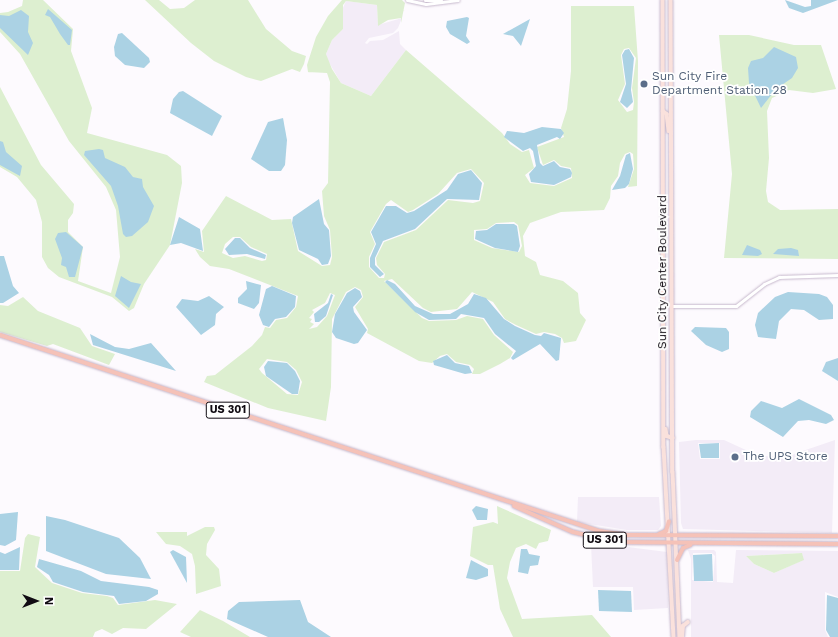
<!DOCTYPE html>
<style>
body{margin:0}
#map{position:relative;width:838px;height:637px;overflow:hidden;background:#fdfafe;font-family:"Work Sans",sans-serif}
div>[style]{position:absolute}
.built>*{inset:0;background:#f3ecf7}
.green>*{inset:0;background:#ddefd0}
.water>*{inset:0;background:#abd2e4}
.roads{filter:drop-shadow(0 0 1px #c7b9cd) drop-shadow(0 0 1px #c7b9cd)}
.tertiary>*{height:3px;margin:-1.5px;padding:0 1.5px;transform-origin:1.5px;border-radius:1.5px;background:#fff}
.secondary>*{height:3.5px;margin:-1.75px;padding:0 1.75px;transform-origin:1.75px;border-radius:1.75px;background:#fae1dc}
.primary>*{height:4px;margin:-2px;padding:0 2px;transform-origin:2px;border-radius:2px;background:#f5c2b8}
.dots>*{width:11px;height:11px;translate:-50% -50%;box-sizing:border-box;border:2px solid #fff;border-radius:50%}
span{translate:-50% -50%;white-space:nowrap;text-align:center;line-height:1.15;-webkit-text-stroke:3.5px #fff;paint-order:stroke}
.shield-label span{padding:1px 3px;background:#fff;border:1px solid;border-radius:3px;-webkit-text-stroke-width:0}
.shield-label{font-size:11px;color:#100b12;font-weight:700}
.service-label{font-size:12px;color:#4e5e75}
.left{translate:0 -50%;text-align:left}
.street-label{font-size:12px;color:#100b12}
.north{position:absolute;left:16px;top:581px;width:40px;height:40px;-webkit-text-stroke:3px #fff;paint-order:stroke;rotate:90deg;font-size:11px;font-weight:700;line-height:16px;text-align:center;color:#100b12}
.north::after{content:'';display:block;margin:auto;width:14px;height:18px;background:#100b12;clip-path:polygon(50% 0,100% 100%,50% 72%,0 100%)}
</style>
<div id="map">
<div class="built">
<i style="clip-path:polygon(346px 1px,377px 5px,378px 25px,402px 18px,398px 28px,393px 33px,369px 38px,365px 43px,367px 44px,370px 41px,383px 40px,399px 31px,400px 44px,406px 50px,371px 96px,341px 83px,327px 59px,326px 54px,332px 40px,343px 29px,342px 10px)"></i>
<i style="clip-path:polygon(evenodd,696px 440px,724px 440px,759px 456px,788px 456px,835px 440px,832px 533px,683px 529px,681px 523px,679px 442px,696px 440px,698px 443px,720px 443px,720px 459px,700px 459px,698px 443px)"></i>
<i style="clip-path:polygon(578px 497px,659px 497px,661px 526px,658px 530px,627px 530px,577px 522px)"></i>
<i style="clip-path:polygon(604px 544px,667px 552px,668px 608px,634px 610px,633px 587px,593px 587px,591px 545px)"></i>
<i style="clip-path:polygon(evenodd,688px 550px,714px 550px,716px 552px,717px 582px,733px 583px,736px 550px,838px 551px,838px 597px,825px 592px,825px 630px,828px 637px,691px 637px,691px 559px,688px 550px,693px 553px,712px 553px,715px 556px,713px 582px,692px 580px,693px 553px,688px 550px,802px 553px,803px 560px,774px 573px,754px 564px,746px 556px,802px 553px)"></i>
</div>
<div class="green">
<i style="clip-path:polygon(23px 0,43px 0,73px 29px,71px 51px,92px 108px,87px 133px,167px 155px,181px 166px,182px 183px,170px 245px,144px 284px,134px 308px,129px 311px,112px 297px,59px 277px,48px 268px,42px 257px,42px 222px,36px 200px,17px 177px,0 167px,0 87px,41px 165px,74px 204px,73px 213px,68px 220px,68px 232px,83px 247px,78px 281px,111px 293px,120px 257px,116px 210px,106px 187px,69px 141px,20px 54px,0 32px,0 13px,8px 12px,22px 6px)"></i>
<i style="clip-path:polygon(145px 0,159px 0,170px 9px,184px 8px,195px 0,248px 0,266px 29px,292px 51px,306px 56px,304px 64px,300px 72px,292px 69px,261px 81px,246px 77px,214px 61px,191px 43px)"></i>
<i style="clip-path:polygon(evenodd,342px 0,402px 0,405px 3px,401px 23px,401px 18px,388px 20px,378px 26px,377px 5px,346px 1px,343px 5px,343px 29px,332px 40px,326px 54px,332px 69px,341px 83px,371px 96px,406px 50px,502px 133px,510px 144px,522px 152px,529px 150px,534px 168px,525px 175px,530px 183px,554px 186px,572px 178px,571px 168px,561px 166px,554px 160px,543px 165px,537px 147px,564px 137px,561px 128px,567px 109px,571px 71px,571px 6px,634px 6px,638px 61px,637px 186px,628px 187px,634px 169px,633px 154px,630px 152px,625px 154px,620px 163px,618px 176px,611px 186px,610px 198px,604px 210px,561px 212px,530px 223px,523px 236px,525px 256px,536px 262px,540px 275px,563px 281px,578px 293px,580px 313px,586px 320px,576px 341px,564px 343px,562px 338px,555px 334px,544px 332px,536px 334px,516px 325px,505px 319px,493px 302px,472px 292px,457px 309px,431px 312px,423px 308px,392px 279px,384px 281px,422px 318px,429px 321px,456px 320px,467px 316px,483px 319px,494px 335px,513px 352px,510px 358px,500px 364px,480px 374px,472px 374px,474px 369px,470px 365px,456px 362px,447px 354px,440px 356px,432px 363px,419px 361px,367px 333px,368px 329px,355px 307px,363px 297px,361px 290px,355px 287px,346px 292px,332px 319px,331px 387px,326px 421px,268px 408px,204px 382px,207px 376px,215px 375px,252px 346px,262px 335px,265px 327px,270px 328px,276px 320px,287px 318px,296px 307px,298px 296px,229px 269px,210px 266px,200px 257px,195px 249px,204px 252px,202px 231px,226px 196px,272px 220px,291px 219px,298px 251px,322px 266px,330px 265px,332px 257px,330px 230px,324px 216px,322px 191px,328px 183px,330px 82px,327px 73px,308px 72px,307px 65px,316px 37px,328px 16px,342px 0,629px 48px,636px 58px,632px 88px,634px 102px,633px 110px,627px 112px,618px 100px,625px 84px,621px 55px,624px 49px,629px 48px,342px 0,471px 169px,484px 183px,480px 201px,473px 203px,448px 200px,416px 230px,384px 242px,376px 258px,377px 265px,385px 274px,384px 278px,379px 278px,369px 267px,369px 257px,375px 244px,370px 232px,386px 204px,391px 200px,408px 212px,413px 210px,438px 194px,457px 173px,471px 169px,342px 0,496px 223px,514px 222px,518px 225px,522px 246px,519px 252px,492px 248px,474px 240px,474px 230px,487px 229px,496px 223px,342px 0,233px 237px,240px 237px,251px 247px,267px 254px,266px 260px,262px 261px,245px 256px,233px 258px,222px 253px,225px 244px,233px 237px,342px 0,330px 293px,335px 295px,327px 316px,317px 327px,309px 329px,314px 324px,310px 322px,312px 319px,309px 318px,314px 312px,312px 310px,325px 303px,330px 293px,342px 0,267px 359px,287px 362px,296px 370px,302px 382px,298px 395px,287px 394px,262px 373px,259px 369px,267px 359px)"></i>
<i style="clip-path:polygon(719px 35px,749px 35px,794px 45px,821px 45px,836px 89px,813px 93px,789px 90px,772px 98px,767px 111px,769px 158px,766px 191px,768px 202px,780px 210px,838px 209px,838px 259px,724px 258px,732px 174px)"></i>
<i style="clip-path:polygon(23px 297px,38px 311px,80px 328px,92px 346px,115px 354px,109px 365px,53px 344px,47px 346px,0 332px,0 305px,8px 306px)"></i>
<i style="clip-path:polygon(497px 506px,551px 530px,548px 541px,539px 543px,536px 549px,526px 544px,516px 548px,510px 562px,507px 578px,522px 619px,592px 615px,611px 637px,513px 637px,500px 609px,493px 565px,488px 565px,470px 556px,473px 527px,493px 522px,498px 524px)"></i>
<i style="clip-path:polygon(205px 527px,214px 527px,215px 530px,207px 544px,206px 555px,219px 569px,221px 586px,196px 594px,195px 566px,192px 554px,180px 546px,166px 544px,156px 532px,187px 532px,187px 536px)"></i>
<i style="clip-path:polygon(28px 534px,40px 537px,35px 567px,52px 583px,82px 593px,107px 596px,113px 598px,118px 605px,155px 600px,177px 604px,146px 629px,123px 628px,112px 634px,102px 629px,95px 632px,93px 637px,0 637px,0 571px,20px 571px,25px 538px)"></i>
<i style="clip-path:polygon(802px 553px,804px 560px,774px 573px,754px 564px,746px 556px)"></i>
<i style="clip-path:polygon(200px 610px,223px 621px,250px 637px,191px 637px,180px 632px)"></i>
</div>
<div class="water">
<i style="clip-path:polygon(785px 0,805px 7px,811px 6px,811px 0,838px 0,803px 13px,789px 8px)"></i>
<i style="clip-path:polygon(48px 9px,72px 30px,70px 45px,68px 45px,60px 34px,50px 17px,45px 15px)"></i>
<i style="clip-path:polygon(21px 10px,29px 16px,28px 32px,33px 43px,28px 55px,0 28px,0 15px,9px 16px)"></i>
<i style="clip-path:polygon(467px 17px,469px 18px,466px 36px,470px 42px,467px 44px,450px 34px,446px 27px,447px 21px)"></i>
<i style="clip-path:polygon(530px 19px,521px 46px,513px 36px,503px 34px)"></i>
<i style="clip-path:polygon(122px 33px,149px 58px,150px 62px,144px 68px,125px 65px,115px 56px,114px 47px,118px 34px)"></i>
<i style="clip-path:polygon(774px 47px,796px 57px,798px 68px,792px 78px,776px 89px,761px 108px,749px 83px,748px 68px,751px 61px,763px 58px)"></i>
<i style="clip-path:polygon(629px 49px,634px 58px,631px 90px,633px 102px,627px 108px,620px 102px,626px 84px,622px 55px,625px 50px)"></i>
<i style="clip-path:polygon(183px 91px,222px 116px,212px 136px,170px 113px,173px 99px,179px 92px)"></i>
<i style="clip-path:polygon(283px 118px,287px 140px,285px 165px,281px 171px,269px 171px,251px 159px,268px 122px)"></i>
<i style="clip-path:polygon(542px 127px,561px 129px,564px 133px,560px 139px,557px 137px,537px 145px,540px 163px,543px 166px,554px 161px,560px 167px,570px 169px,572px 173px,571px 177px,554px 185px,531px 182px,529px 174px,536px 166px,533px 151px,530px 148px,523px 151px,504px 137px,507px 131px,524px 133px)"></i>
<i style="clip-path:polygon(0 141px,3px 142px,6px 152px,22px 166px,20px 176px,0 165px)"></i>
<i style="clip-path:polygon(99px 149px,103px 150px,105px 158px,125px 167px,133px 177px,142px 179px,143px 187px,154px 206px,148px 222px,132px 236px,126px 237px,123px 234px,118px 206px,111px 186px,84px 155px,85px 151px)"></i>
<i style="clip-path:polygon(630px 153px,633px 169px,629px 184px,625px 188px,612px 190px,620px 176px,626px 155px)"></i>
<i style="clip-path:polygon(471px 170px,482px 183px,479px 200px,447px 199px,415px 229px,383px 241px,375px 258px,375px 265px,384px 274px,380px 277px,370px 267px,370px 258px,376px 244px,371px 232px,386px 206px,396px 206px,407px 213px,414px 211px,447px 190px,458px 174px)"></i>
<i style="clip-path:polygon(319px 199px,324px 224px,329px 230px,331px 256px,328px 264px,322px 265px,318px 259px,299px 250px,292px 223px,293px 217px)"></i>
<i style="clip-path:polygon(179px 217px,200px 229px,203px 251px,181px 243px,170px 245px)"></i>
<i style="clip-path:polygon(496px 224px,514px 224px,517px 226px,520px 246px,518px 252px,495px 248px,475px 239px,476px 231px,487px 230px)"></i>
<i style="clip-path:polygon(66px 232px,83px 247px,75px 277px,69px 277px,66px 267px,61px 265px,62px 258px,55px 239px,58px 233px)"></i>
<i style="clip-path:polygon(235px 238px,240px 238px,250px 248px,266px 255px,265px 259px,247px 254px,229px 255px,225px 249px)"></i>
<i style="clip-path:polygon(747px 245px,760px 250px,762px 254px,758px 256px,742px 255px)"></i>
<i style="clip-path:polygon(791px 248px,798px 250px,799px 256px,773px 254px,778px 249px)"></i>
<i style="clip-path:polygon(0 256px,4px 256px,13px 286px,19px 293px,3px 303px,0 303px)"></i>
<i style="clip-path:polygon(121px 276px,131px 282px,141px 284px,129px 308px,115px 296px)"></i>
<i style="clip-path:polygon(387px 280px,395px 284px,415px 306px,433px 314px,450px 314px,468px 304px,474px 294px,486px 298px,504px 319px,515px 326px,535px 335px,541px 336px,544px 333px,561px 338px,559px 360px,556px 361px,540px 344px,513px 360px,511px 358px,516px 351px,495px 334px,484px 318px,461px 314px,456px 319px,429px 320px,415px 312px,385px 282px)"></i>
<i style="clip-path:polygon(246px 281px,261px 285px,259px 303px,254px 309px,238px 303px,238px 298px,247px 289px)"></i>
<i style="clip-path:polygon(272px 286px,296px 296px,295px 307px,286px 317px,275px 319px,269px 327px,263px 325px,259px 315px,266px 289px)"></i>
<i style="clip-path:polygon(355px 288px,360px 291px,362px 297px,353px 307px,354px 312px,367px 330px,358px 343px,354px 344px,336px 338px,332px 332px,335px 314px,347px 293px)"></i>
<i style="clip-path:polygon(788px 292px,819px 294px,827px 297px,833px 305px,833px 319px,819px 320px,804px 310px,791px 309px,779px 321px,776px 339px,758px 337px,755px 325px,758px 313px,775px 297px)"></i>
<i style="clip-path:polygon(331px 294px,333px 295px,326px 316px,319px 322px,315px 322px,314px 314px,328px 303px)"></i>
<i style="clip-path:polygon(209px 296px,224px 307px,216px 314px,215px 325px,201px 335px,176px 307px,182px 299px,198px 301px)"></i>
<i style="clip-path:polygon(695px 327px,726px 328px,729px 332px,729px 349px,722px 352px,706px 345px,691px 331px)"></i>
<i style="clip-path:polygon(90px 334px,115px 347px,129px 349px,151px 343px,176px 371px,93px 345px)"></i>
<i style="clip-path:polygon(447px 355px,455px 363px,469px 366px,472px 373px,465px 374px,434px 365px,433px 361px)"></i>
<i style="clip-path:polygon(838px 358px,838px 381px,822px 371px,826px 362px)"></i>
<i style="clip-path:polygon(268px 361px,287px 363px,295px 371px,300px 381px,298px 394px,292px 394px,266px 376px,264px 367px)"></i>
<i style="clip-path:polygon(799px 399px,831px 415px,834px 420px,826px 424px,809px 420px,798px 421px,783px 437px,750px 417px,751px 411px,761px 401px,782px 408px)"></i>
<i style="clip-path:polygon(719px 443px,719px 458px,701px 458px,699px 444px)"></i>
<i style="clip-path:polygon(476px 506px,488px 509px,487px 520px,477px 520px,472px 510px)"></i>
<i style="clip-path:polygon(18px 512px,16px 540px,5px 546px,0 545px,0 514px)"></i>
<i style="clip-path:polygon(46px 516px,65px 520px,119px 538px,140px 558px,151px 579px,106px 574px,46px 551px)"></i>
<i style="clip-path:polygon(20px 547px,19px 570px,0 570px,0 552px,5px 554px)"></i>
<i style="clip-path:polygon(521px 549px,527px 549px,529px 554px,540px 556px,538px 565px,530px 566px,528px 574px,518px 572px)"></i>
<i style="clip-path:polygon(173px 550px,186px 557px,187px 583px,170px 552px)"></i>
<i style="clip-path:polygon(712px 554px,713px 581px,694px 581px,693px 555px)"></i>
<i style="clip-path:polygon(39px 559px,81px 571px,101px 581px,149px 587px,158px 590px,158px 594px,146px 601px,119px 604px,114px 596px,83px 592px,53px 582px,49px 575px,37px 567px)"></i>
<i style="clip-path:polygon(471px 560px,488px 569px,488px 576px,476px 580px,466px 578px)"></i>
<i style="clip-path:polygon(598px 590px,631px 591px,632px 612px,599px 611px)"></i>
<i style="clip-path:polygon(827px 595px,838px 598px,838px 637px,830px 637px,826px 630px)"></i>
<i style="clip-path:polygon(300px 600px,308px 622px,331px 637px,268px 637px,227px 619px,228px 611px,239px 602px)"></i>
</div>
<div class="roads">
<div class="tertiary">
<i style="left:407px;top:0;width:19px;rotate:12deg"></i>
<i style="left:426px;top:4px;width:32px;rotate:-7deg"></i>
<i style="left:425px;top:0;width:16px"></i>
<i style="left:672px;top:306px;width:64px"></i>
<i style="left:736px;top:306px;width:36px;rotate:-38deg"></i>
<i style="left:764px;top:284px;width:17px;rotate:-25deg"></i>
<i style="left:779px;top:277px;width:59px;rotate:-1.9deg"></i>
</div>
<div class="secondary">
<i style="left:663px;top:0;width:447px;rotate:89.9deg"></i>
<i style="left:664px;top:447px;width:190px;rotate:87deg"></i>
<i style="left:671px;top:0;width:472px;rotate:89.8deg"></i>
<i style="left:673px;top:472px;width:165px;rotate:87.6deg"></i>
<i style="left:663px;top:111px;width:5px;rotate:37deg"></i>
<i style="left:667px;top:114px;width:17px;rotate:83deg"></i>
<i style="left:666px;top:429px;width:7px;rotate:82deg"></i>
<i style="left:667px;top:436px;width:6px;rotate:18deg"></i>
<i style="left:682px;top:637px;width:11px;rotate:-85deg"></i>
<i style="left:683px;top:626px;width:6px;rotate:-39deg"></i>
</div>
<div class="primary">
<i style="left:0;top:335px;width:630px;rotate:18.12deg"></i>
<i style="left:599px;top:531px;width:30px;rotate:8deg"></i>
<i style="left:629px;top:535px;width:209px;rotate:0.3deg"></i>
<i style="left:514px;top:506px;width:64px;rotate:23.8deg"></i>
<i style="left:573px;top:532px;width:44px;rotate:13.1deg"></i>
<i style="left:616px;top:542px;width:222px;rotate:0.5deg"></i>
<i style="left:659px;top:534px;width:8px;rotate:-23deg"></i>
<i style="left:666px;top:531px;width:10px;rotate:-73deg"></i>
<i style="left:677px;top:560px;width:13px;rotate:-63deg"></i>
<i style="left:683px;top:548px;width:8px;rotate:-23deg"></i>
</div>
</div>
<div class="dots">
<i style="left:644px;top:84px;background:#5c6f8a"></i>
<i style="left:735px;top:457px;background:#5c6f8a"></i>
</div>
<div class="shield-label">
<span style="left:228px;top:410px">US 301</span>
<span style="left:605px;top:540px">US 301</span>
</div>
<div class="service-label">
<span class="left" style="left:652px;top:84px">Sun City Fire<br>Department Station 28</span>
<span class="left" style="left:743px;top:457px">The UPS Store</span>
</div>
<div class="street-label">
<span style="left:663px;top:272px;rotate:-90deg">Sun City Center Boulevard</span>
</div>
<div class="north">N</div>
</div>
